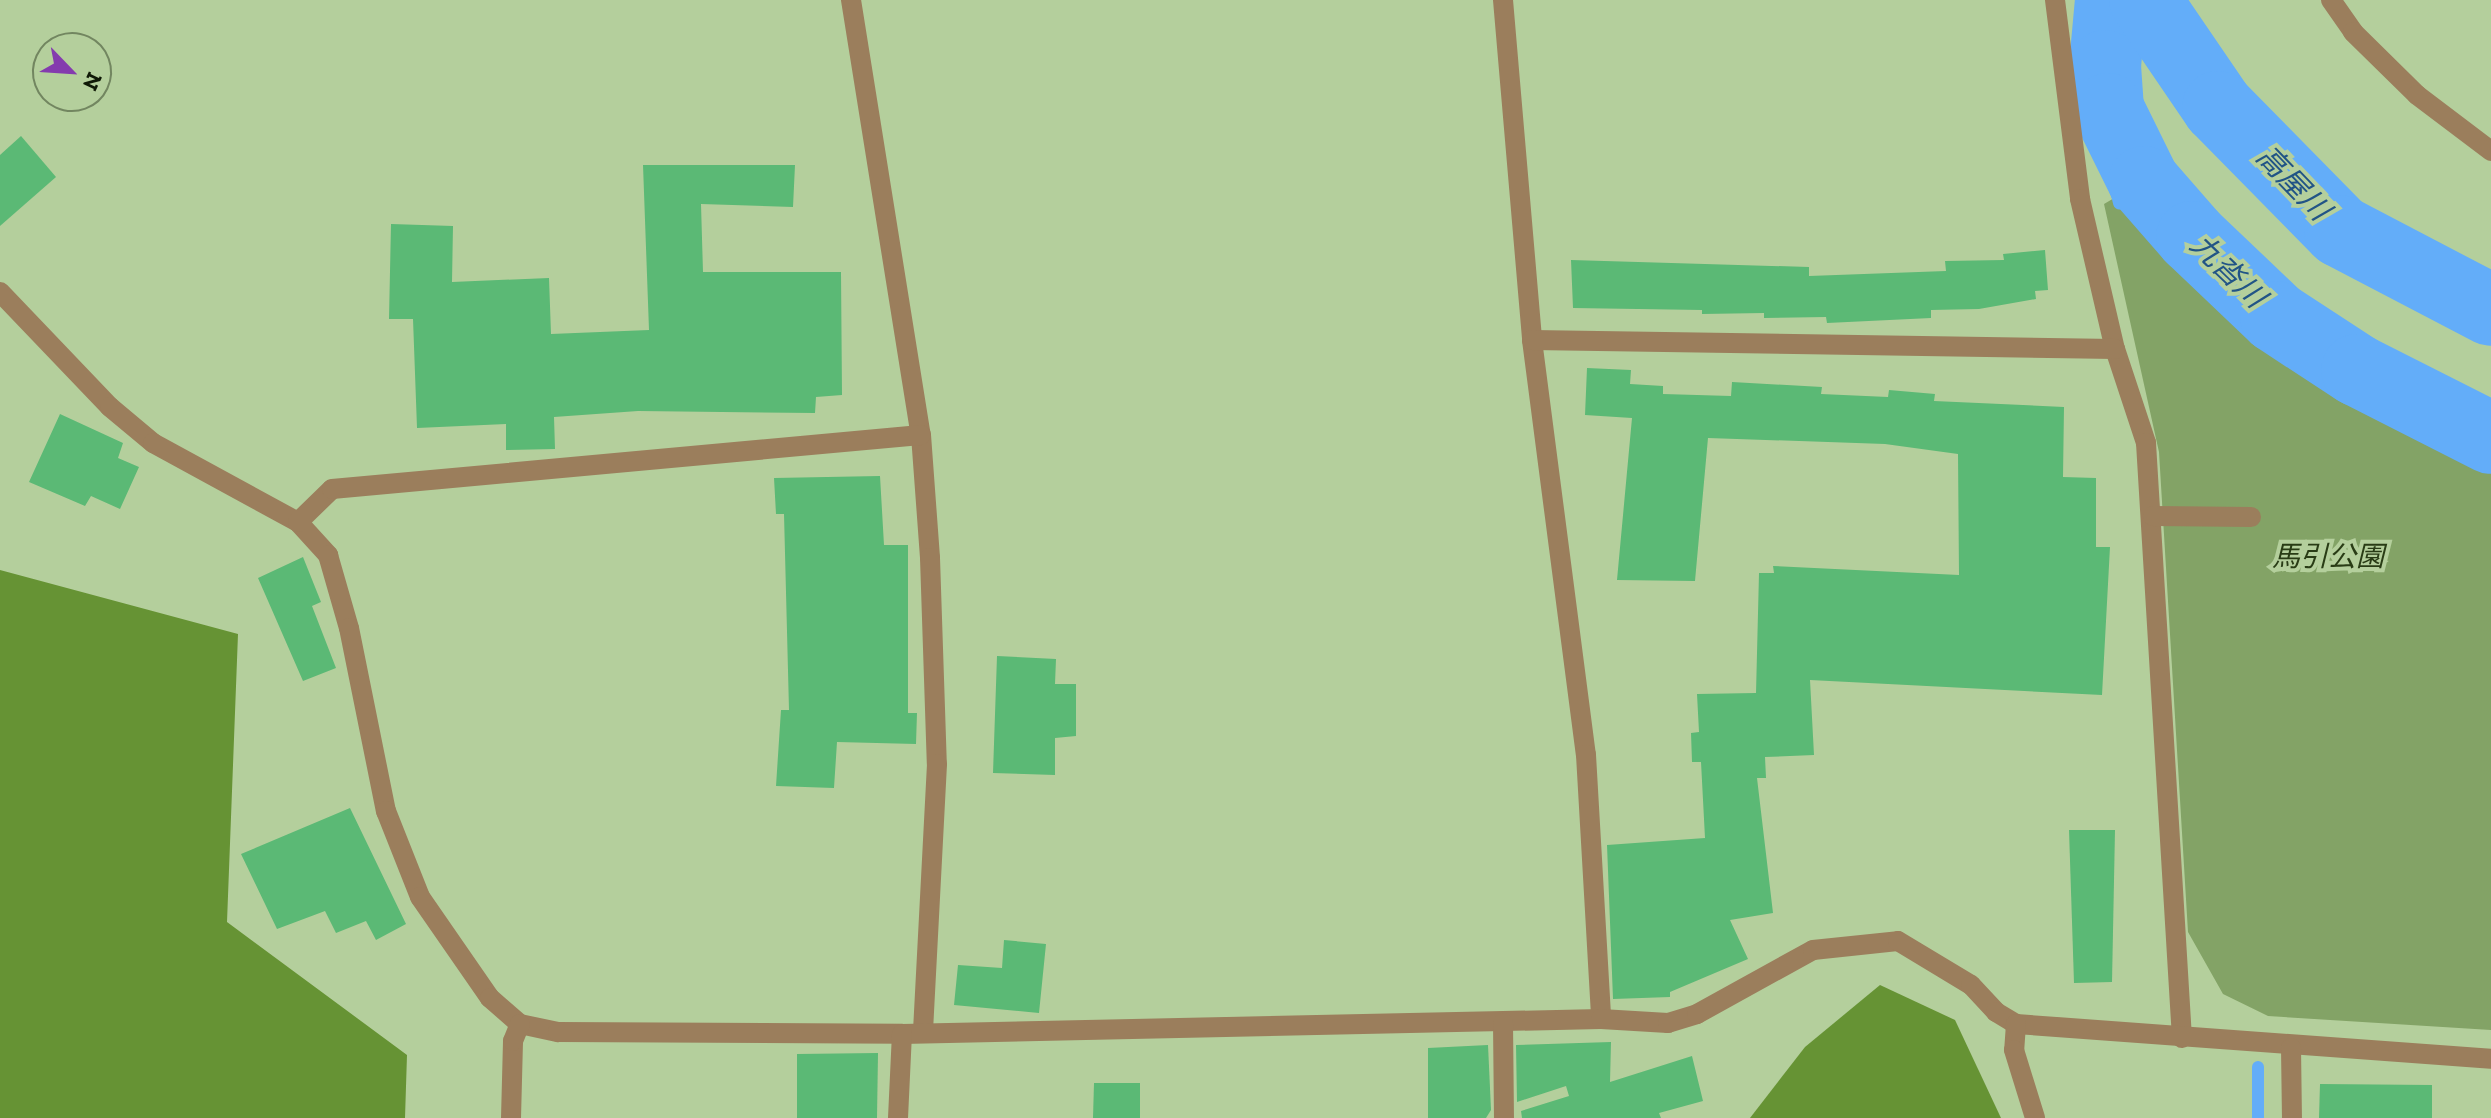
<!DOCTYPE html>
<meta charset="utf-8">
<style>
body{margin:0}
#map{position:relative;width:2491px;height:1118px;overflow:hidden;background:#b4cf9c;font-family:"Zilla Slab","Noto Sans JP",serif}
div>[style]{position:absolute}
.green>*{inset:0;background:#83a366}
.forest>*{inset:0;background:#669334}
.stream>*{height:12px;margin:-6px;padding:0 6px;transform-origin:6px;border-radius:6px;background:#63adf9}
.river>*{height:72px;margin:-36px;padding:0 36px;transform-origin:36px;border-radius:36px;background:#63adf9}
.building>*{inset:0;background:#5bb975}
.minor>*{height:20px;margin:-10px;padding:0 10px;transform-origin:10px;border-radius:10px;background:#9b7e5c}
span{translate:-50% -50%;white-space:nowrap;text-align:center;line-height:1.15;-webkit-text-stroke:8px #b4cf9c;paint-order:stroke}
.park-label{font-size:28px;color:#293c15;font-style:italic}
.water-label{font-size:30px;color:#215486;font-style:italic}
.north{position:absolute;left:32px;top:32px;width:80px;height:80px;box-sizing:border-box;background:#b4cf9c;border:2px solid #728660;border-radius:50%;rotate:115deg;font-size:22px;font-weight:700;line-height:32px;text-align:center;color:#0f1906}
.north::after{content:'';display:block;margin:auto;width:28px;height:36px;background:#843bae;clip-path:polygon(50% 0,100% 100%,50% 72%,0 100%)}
</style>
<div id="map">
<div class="green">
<i style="clip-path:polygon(2133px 187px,2180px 261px,2285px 352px,2491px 457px,2491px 1030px,2268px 1016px,2223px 994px,2188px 932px,2159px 452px,2104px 204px)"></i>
</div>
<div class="forest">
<i style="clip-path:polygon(0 570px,238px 634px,227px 922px,407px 1055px,405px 1118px,0 1118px)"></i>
<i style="clip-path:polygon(1880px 985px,1955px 1020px,2001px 1118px,1750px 1118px,1805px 1047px)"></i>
</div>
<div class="stream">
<i style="left:2108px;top:109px;width:41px;rotate:92.8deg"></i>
<i style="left:2106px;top:150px;width:55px;rotate:76.2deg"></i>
<i style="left:2258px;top:1067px;width:51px;rotate:90deg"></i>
</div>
<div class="river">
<i style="left:2111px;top:0;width:66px;rotate:95.2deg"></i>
<i style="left:2105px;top:66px;width:43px;rotate:86deg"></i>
<i style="left:2108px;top:109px;width:81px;rotate:63.7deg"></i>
<i style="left:2144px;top:182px;width:73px;rotate:48.9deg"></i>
<i style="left:2192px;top:237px;width:116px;rotate:43.6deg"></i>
<i style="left:2276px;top:317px;width:97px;rotate:33.2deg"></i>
<i style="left:2357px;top:370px;width:150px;rotate:26.9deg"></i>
<i style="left:2145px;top:0;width:130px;rotate:55.7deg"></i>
<i style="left:2218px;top:107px;width:174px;rotate:45.5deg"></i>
<i style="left:2340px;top:231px;width:170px;rotate:27.6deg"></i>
</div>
<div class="building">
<i style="clip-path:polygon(21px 136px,56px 177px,0 226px,0 155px)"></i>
<i style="clip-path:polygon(643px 165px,795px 165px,793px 207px,701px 204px,703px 272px,841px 272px,842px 395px,816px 397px,815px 413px,638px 411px,554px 417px,555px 449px,506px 450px,506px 424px,417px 428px,413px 319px,389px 319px,391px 224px,453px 226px,452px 282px,549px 278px,551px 334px,649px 330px)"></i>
<i style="clip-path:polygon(2045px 250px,2048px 290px,2035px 291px,2036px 299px,1979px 309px,1931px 310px,1931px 318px,1827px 323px,1826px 317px,1764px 318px,1764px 313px,1702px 314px,1702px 310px,1573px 308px,1571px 260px,1809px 267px,1809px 276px,1946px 271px,1945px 261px,2004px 260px,2003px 254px)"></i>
<i style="clip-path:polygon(1587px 368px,1631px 370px,1630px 384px,1663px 386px,1663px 394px,1731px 396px,1732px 382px,1822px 387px,1821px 394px,1888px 397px,1889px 390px,1935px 394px,1934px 401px,2064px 407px,2063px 477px,2096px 478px,2096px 547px,2110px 547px,2102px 695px,1810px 680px,1814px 755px,1765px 757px,1766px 778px,1757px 778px,1773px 913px,1730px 920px,1748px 959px,1670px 992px,1670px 997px,1613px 999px,1607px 845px,1705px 838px,1701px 762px,1692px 762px,1691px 733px,1699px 732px,1697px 694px,1756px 693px,1759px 573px,1774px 573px,1773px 566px,1959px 575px,1958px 454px,1885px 444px,1708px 438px,1695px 581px,1617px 580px,1632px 418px,1585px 415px)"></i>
<i style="clip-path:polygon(60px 414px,123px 443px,118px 458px,139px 467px,120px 509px,91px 496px,85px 506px,29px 482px)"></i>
<i style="clip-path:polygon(880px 476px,884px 545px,908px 545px,908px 713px,917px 713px,916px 744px,837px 742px,834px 788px,776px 786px,781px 710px,789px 710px,784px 514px,776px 514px,774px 478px)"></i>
<i style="clip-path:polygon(303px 557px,321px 602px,312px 606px,336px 668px,303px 681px,258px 578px)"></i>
<i style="clip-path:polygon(997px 656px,1056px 659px,1055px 684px,1076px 684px,1076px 736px,1055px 738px,1055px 775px,993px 773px)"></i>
<i style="clip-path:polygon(350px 808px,406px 924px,376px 940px,366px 921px,336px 933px,325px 911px,277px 929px,241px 854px)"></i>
<i style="clip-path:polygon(2069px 830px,2115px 830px,2112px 982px,2074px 983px)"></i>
<i style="clip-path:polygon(1004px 940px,1046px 944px,1039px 1013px,954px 1005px,958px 965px,1002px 968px)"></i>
<i style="clip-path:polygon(1611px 1042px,1610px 1082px,1692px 1056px,1703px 1101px,1659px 1113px,1661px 1118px,1522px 1118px,1521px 1111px,1569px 1096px,1566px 1086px,1517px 1102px,1516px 1045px)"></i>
<i style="clip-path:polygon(1488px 1045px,1491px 1110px,1486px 1118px,1428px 1118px,1428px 1048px)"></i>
<i style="clip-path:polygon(878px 1053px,877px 1118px,797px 1118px,797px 1054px)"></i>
<i style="clip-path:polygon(1094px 1083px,1140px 1083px,1140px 1118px,1093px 1118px)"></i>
<i style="clip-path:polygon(2320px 1084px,2432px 1085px,2432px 1118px,2319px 1118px)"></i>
</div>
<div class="minor">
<i style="left:851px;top:0;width:441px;rotate:80.9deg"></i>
<i style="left:921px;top:435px;width:123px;rotate:85.8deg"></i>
<i style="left:930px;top:558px;width:206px;rotate:88.1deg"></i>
<i style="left:937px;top:764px;width:269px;rotate:93deg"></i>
<i style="left:1503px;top:0;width:341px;rotate:85.1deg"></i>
<i style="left:1532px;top:340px;width:418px;rotate:82.6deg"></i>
<i style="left:1586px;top:755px;width:264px;rotate:86.7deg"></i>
<i style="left:2055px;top:0;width:201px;rotate:82.8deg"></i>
<i style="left:2080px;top:199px;width:154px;rotate:76.9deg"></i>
<i style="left:2115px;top:349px;width:99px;rotate:71.7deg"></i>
<i style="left:2146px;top:443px;width:596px;rotate:86.54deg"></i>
<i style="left:2331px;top:0;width:39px;rotate:55deg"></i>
<i style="left:2353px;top:32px;width:90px;rotate:44.5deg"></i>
<i style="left:2417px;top:95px;width:93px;rotate:37.1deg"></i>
<i style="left:0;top:292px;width:159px;rotate:46.3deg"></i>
<i style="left:110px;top:407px;width:56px;rotate:39.9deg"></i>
<i style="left:153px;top:443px;width:165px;rotate:28.6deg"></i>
<i style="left:298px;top:522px;width:45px;rotate:47.7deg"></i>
<i style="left:328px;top:555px;width:76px;rotate:74deg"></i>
<i style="left:349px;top:628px;width:187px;rotate:78.6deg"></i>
<i style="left:386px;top:811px;width:92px;rotate:68.4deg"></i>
<i style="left:420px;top:897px;width:123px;rotate:55.3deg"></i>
<i style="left:490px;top:998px;width:40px;rotate:41deg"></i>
<i style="left:520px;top:1024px;width:39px;rotate:12deg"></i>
<i style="left:558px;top:1032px;width:344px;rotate:0.3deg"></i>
<i style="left:902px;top:1034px;width:699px;rotate:-1.23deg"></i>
<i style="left:1601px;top:1019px;width:67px;rotate:3.4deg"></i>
<i style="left:1668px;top:1023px;width:30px;rotate:-17deg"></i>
<i style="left:1697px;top:1014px;width:132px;rotate:-28.9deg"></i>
<i style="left:1813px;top:950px;width:85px;rotate:-6deg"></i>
<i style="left:1898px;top:941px;width:85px;rotate:31.1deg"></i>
<i style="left:1971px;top:985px;width:37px;rotate:47deg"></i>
<i style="left:1996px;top:1012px;width:23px;rotate:31deg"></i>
<i style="left:2016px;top:1024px;width:476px;rotate:4.2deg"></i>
<i style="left:1532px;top:340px;width:583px;rotate:0.88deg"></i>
<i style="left:2153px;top:516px;width:98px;rotate:0.6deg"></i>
<i style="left:298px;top:522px;width:47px;rotate:-44.1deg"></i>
<i style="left:332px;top:489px;width:591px;rotate:-5.24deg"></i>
<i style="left:1503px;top:1023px;width:95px;rotate:89.4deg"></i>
<i style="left:2016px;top:1024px;width:26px;rotate:94deg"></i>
<i style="left:2014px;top:1050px;width:71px;rotate:72.8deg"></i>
<i style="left:2291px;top:1048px;width:70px;rotate:89.2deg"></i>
<i style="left:511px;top:1118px;width:77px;rotate:-88.5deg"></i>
<i style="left:513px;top:1041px;width:18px;rotate:-68deg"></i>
<i style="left:898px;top:1118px;width:84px;rotate:-87.3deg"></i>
</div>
<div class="park-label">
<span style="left:2328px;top:557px">馬引公園</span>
</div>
<div class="water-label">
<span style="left:2293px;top:183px;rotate:46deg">高屋川</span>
<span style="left:2228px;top:271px;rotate:44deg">九沓川</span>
</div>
<div class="north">N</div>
</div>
